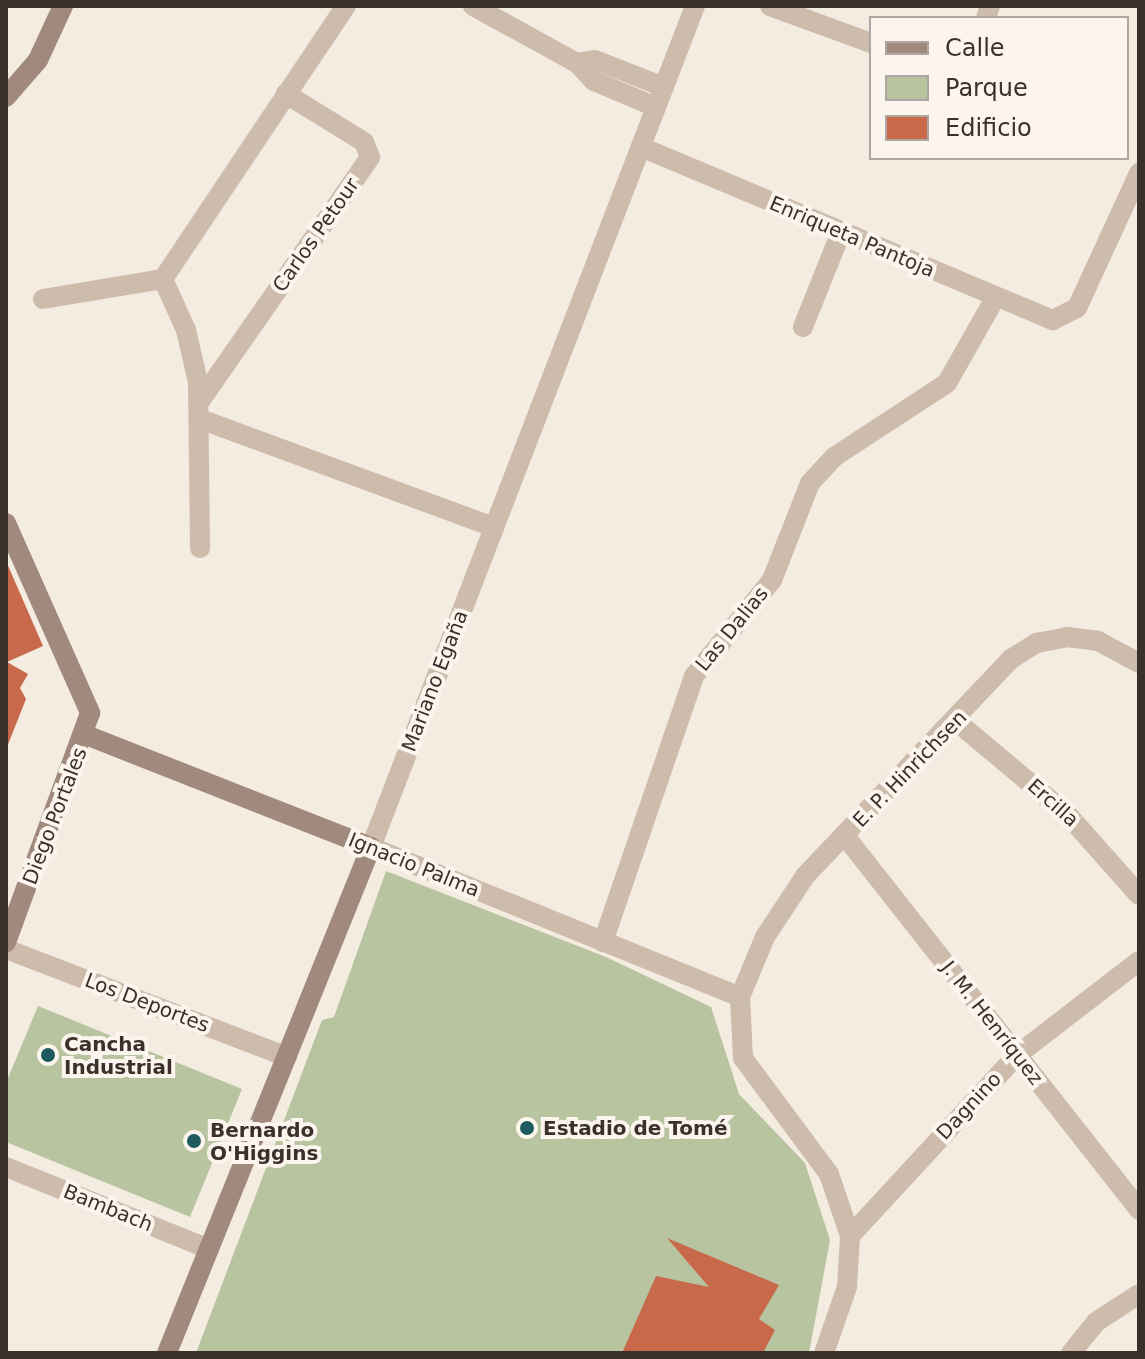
<!DOCTYPE html>
<meta charset="utf-8">
<style>
body{margin:0}
#map{position:relative;width:1145px;height:1359px;overflow:hidden;background:#f4ebe1;font-family:"DejaVu Sans",sans-serif}
div>[style]{position:absolute}
.green>*{inset:0;background:#b8c4a0}
.building>*{inset:0;background:#c8694b}
.minor>*{height:20px;margin:-10px;padding:0 10px;transform-origin:10px;border-radius:10px;background:#cdbbac}
.tertiary>*{height:20px;margin:-10px;padding:0 10px;transform-origin:10px;border-radius:10px;background:#cdbbac}
.secondary>*{height:20px;margin:-10px;padding:0 10px;transform-origin:10px;border-radius:10px;background:#a18a7d}
.dots>*{width:22px;height:22px;translate:-50% -50%;box-sizing:border-box;border:4px solid #fbf5ee;border-radius:50%}
span{translate:-50% -50%;white-space:nowrap;text-align:center;line-height:1.15;-webkit-text-stroke:8px #fbf5ee;paint-order:stroke}
.street-label{font-size:20px;color:#3b302b}
.poi-label{font-size:20px;color:#3b302b;font-weight:700}
.left{translate:0 -50%;text-align:left}
.frame{position:absolute;inset:0;border:8px solid #3b302b;pointer-events:none}
.legend{position:absolute;left:869px;top:16px;width:260px;height:144px;box-sizing:border-box;background:#fbf5ee;border:2px solid #aea6a0;margin:0;padding:10px 14px;list-style:none;font-size:24px;color:#3b302b}
.legend li{display:flex;align-items:center;gap:16px;height:40px}
.legend b{width:40px;border:2px solid #aea6a0}
</style>
<div id="map">
<div class="green">
<i style="clip-path:polygon(386px 871px,606px 957px,711px 1007px,739px 1094px,805px 1163px,830px 1240px,809px 1353px,196px 1353px,322px 1020px,334px 1017px)"></i>
<i style="clip-path:polygon(38px 1006px,242px 1089px,190px 1217px,6px 1142px,6px 1083px)"></i>
</div>
<div class="building">
<i style="clip-path:polygon(6px 561px,43px 646px,7px 662px,28px 674px,20px 688px,26px 699px,7px 747px)"></i>
<i style="clip-path:polygon(667px 1238px,779px 1285px,759px 1319px,775px 1330px,763px 1353px,622px 1353px,656px 1276px,709px 1287px)"></i>
</div>
<div class="minor">
<i style="left:473px;top:6px;width:119px;rotate:28.7deg"></i>
<i style="left:577px;top:63px;width:25px;rotate:47deg"></i>
<i style="left:594px;top:81px;width:67px;rotate:22.8deg"></i>
<i style="left:770px;top:6px;width:108px;rotate:20.1deg"></i>
<i style="left:986px;top:18px;width:13px;rotate:-72deg"></i>
<i style="left:577px;top:63px;width:18px;rotate:-9deg"></i>
<i style="left:595px;top:60px;width:74px;rotate:21.4deg"></i>
<i style="left:641px;top:147px;width:447px;rotate:22.8deg"></i>
<i style="left:1053px;top:320px;width:27px;rotate:-27deg"></i>
<i style="left:1077px;top:308px;width:149px;rotate:-65.3deg"></i>
<i style="left:163px;top:279px;width:56px;rotate:65.7deg"></i>
<i style="left:186px;top:330px;width:53px;rotate:77deg"></i>
<i style="left:198px;top:382px;width:166px;rotate:89.3deg"></i>
<i style="left:43px;top:299px;width:122px;rotate:-9.5deg"></i>
<i style="left:163px;top:279px;width:329px;rotate:-56.2deg"></i>
<i style="left:803px;top:327px;width:102px;rotate:-68.2deg"></i>
<i style="left:200px;top:401px;width:297px;rotate:-55.1deg"></i>
<i style="left:370px;top:157px;width:16px;rotate:-112deg"></i>
<i style="left:364px;top:142px;width:92px;rotate:-148.4deg"></i>
<i style="left:200px;top:419px;width:313px;rotate:20.2deg"></i>
<i style="left:956px;top:721px;width:145px;rotate:40deg"></i>
<i style="left:1067px;top:814px;width:108px;rotate:48.4deg"></i>
<i style="left:845px;top:836px;width:476px;rotate:51.8deg"></i>
<i style="left:371px;top:847px;width:901px;rotate:-68.93deg"></i>
<i style="left:603px;top:942px;width:281px;rotate:-71.1deg"></i>
<i style="left:694px;top:676px;width:124px;rotate:-50.9deg"></i>
<i style="left:772px;top:580px;width:104px;rotate:-68.6deg"></i>
<i style="left:810px;top:483px;width:35px;rotate:-47deg"></i>
<i style="left:834px;top:457px;width:135px;rotate:-33.2deg"></i>
<i style="left:947px;top:383px;width:98px;rotate:-60.5deg"></i>
<i style="left:6px;top:949px;width:301px;rotate:21deg"></i>
<i style="left:6px;top:1167px;width:219px;rotate:22deg"></i>
<i style="left:850px;top:1236px;width:246px;rotate:-47.3deg"></i>
<i style="left:1017px;top:1055px;width:154px;rotate:-37.6deg"></i>
<i style="left:1071px;top:1353px;width:40px;rotate:-51deg"></i>
<i style="left:1096px;top:1322px;width:51px;rotate:-33.1deg"></i>
</div>
<div class="tertiary">
<i style="left:371px;top:847px;width:398px;rotate:22.1deg"></i>
<i style="left:824px;top:1353px;width:70px;rotate:-70.8deg"></i>
<i style="left:847px;top:1287px;width:51px;rotate:-86.6deg"></i>
<i style="left:850px;top:1236px;width:65px;rotate:-108.7deg"></i>
<i style="left:829px;top:1174px;width:144px;rotate:-126.6deg"></i>
<i style="left:743px;top:1058px;width:61px;rotate:-92.8deg"></i>
<i style="left:740px;top:997px;width:65px;rotate:-67.4deg"></i>
<i style="left:765px;top:937px;width:73px;rotate:-56.7deg"></i>
<i style="left:805px;top:876px;width:299px;rotate:-46.5deg"></i>
<i style="left:1011px;top:659px;width:31px;rotate:-32deg"></i>
<i style="left:1037px;top:643px;width:31px;rotate:-11deg"></i>
<i style="left:1067px;top:637px;width:31px;rotate:7deg"></i>
<i style="left:1098px;top:641px;width:47px;rotate:28.2deg"></i>
</div>
<div class="secondary">
<i style="left:6px;top:97px;width:49px;rotate:-49.1deg"></i>
<i style="left:38px;top:60px;width:60px;rotate:-65.2deg"></i>
<i style="left:6px;top:523px;width:208px;rotate:66.1deg"></i>
<i style="left:90px;top:713px;width:244px;rotate:110.1deg"></i>
<i style="left:86px;top:735px;width:306px;rotate:21.5deg"></i>
<i style="left:371px;top:847px;width:546px;rotate:111.96deg"></i>
</div>
<div class="dots">
<i style="left:48px;top:1055px;background:#1f5a5e"></i>
<i style="left:527px;top:1128px;background:#1f5a5e"></i>
<i style="left:194px;top:1141px;background:#1f5a5e"></i>
</div>
<div class="street-label">
<span style="left:316px;top:235px;rotate:-55deg">Carlos Petour</span>
<span style="left:852px;top:237px;rotate:23deg">Enriqueta Pantoja</span>
<span style="left:732px;top:629px;rotate:-51deg">Las Dalias</span>
<span style="left:435px;top:681px;rotate:-69deg">Mariano Egaña</span>
<span style="left:910px;top:769px;rotate:-46deg">E. P. Hinrichsen</span>
<span style="left:1053px;top:803px;rotate:42deg">Ercilla</span>
<span style="left:55px;top:816px;rotate:-69deg">Diego Portales</span>
<span style="left:414px;top:865px;rotate:22deg">Ignacio Palma</span>
<span style="left:147px;top:1003px;rotate:21deg">Los Deportes</span>
<span style="left:992px;top:1023px;rotate:52deg">J. M. Henríquez</span>
<span style="left:969px;top:1106px;rotate:-47deg">Dagnino</span>
<span style="left:108px;top:1208px;rotate:22deg">Bambach</span>
</div>
<div class="poi-label">
<span class="left" style="left:64px;top:1056px">Cancha<br>Industrial</span>
<span class="left" style="left:543px;top:1128px">Estadio de Tomé</span>
<span class="left" style="left:210px;top:1142px">Bernardo<br>O'Higgins</span>
</div>
<div class="frame"></div>
<ul class="legend">
<li><b style="height:10px;background:#a18a7d"></b>Calle</li>
<li><b style="height:22px;background:#b8c4a0"></b>Parque</li>
<li><b style="height:22px;background:#c8694b"></b>Edificio</li>
</ul>
</div>
